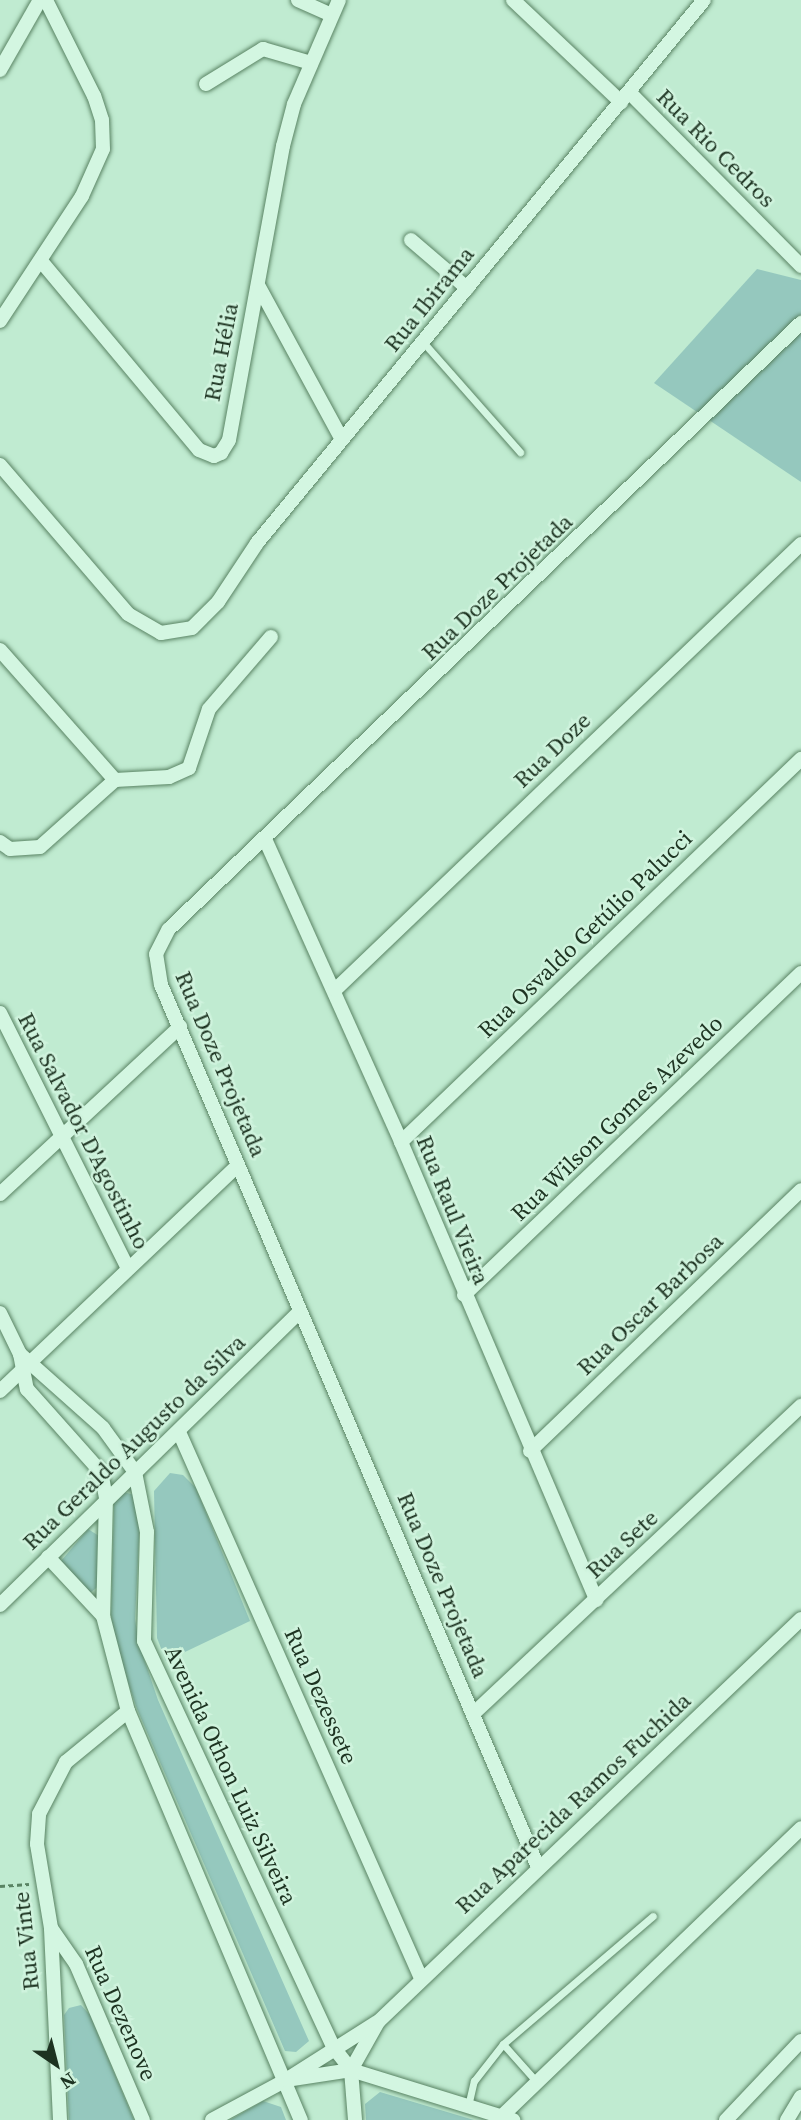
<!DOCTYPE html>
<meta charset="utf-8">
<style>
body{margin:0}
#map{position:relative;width:801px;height:2120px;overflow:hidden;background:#c0ebd1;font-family:"Source Serif 4",serif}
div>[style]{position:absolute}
.green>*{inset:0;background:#95c8be}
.path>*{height:2.5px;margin-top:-1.25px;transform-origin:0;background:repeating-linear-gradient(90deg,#598363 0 5px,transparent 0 8.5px)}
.roads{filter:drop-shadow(0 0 2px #598363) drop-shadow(0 0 2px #598363)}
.lane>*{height:7px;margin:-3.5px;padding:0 3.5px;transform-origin:3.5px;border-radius:3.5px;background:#d3f6e1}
.street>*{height:14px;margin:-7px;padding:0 7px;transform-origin:7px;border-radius:7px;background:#d3f6e1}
span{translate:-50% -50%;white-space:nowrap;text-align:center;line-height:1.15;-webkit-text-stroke:5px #cff3dd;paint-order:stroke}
.street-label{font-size:23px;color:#1d3321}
.north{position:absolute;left:21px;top:2029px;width:70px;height:70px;-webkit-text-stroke:5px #cff3dd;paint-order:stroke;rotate:145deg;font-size:19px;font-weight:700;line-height:28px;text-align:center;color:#1d3321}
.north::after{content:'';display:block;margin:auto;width:24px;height:32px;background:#1d3321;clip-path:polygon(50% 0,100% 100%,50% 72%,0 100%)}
</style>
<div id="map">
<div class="green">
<i style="clip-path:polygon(757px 269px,801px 280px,801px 482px,654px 383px)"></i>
<i style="clip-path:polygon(170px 1473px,183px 1475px,196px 1488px,250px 1621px,166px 1661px,157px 1638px,154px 1491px)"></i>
<i style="clip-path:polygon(124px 1492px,134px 1495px,140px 1520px,135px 1619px,139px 1644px,158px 1700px,309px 2041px,296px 2052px,285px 2051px,137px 1709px,117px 1650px,111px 1616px,114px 1503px)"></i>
<i style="clip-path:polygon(88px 1529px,99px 1536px,100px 1585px,90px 1593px,61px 1561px)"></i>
<i style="clip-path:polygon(81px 2005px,90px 2015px,134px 2120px,69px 2120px,64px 2015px,69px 2008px)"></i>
<i style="clip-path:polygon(380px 2092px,474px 2120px,366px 2120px,365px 2104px)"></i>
<i style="clip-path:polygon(263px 2101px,281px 2107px,286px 2120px,230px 2120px)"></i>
</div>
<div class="path">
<i style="left:0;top:1886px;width:29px;rotate:-4deg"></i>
</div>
<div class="roads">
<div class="lane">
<i style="left:423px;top:342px;width:147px;rotate:48.6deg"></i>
<i style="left:503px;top:2044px;width:50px;rotate:48.3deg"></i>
<i style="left:468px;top:2106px;width:26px;rotate:-77deg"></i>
<i style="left:474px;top:2081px;width:47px;rotate:-51.9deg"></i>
<i style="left:503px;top:2044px;width:197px;rotate:-40.5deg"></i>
</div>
<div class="street">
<i style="left:298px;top:0;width:37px;rotate:24deg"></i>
<i style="left:513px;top:0;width:149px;rotate:43.4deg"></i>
<i style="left:0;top:70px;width:81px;rotate:-60.3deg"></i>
<i style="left:206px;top:84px;width:67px;rotate:-31.6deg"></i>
<i style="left:263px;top:49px;width:50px;rotate:16.3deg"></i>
<i style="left:629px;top:92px;width:245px;rotate:45.3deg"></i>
<i style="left:411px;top:240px;width:74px;rotate:40.6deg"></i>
<i style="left:41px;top:261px;width:246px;rotate:50.1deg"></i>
<i style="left:199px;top:450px;width:16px;rotate:22deg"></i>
<i style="left:214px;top:456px;width:8px;rotate:-23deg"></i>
<i style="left:221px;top:453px;width:15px;rotate:-58deg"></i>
<i style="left:229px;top:440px;width:299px;rotate:-79.6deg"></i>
<i style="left:283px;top:146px;width:43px;rotate:-75.3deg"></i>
<i style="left:294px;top:104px;width:113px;rotate:-66.6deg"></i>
<i style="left:258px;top:285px;width:176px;rotate:61.5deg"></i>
<i style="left:0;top:321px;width:149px;rotate:-56.7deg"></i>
<i style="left:82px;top:196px;width:51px;rotate:-65.9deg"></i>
<i style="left:103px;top:149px;width:29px;rotate:-92deg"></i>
<i style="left:102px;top:120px;width:25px;rotate:-108deg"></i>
<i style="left:94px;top:96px;width:107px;rotate:-116.6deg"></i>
<i style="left:0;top:465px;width:196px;rotate:49.3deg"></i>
<i style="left:128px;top:614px;width:38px;rotate:30deg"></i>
<i style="left:161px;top:633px;width:31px;rotate:-9deg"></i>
<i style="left:192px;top:628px;width:37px;rotate:-45deg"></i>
<i style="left:218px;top:602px;width:71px;rotate:-56.5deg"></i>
<i style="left:257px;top:543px;width:703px;rotate:-50.54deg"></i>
<i style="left:0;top:650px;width:174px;rotate:48.5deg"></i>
<i style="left:265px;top:839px;width:332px;rotate:65.8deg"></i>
<i style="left:401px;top:1142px;width:498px;rotate:66.9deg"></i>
<i style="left:0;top:842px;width:12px;rotate:35deg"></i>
<i style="left:10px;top:849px;width:30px;rotate:-4deg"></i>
<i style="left:40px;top:847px;width:101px;rotate:-41.8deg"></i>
<i style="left:115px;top:780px;width:54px;rotate:-3.2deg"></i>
<i style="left:169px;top:777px;width:22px;rotate:-24deg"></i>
<i style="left:189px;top:768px;width:62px;rotate:-71.3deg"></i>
<i style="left:209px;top:709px;width:95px;rotate:-49.3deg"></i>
<i style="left:335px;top:990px;width:645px;rotate:-43.74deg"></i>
<i style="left:0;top:1013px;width:286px;rotate:63.4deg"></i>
<i style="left:401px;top:1142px;width:554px;rotate:-43.76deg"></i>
<i style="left:0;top:1194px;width:246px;rotate:-42.9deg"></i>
<i style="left:464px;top:1295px;width:466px;rotate:-43.7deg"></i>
<i style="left:0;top:1313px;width:46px;rotate:64deg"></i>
<i style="left:20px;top:1354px;width:36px;rotate:79deg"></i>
<i style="left:27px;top:1389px;width:111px;rotate:48.3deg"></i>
<i style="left:101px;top:1472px;width:25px;rotate:79deg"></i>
<i style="left:106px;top:1497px;width:119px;rotate:91.4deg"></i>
<i style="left:103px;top:1616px;width:98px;rotate:75.3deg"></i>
<i style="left:128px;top:1711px;width:444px;rotate:67.1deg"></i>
<i style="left:20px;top:1354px;width:111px;rotate:41.7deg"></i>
<i style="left:103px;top:1428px;width:54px;rotate:54deg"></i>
<i style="left:135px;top:1472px;width:61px;rotate:78.7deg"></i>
<i style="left:147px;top:1532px;width:109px;rotate:91.6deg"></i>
<i style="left:144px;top:1641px;width:449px;rotate:65deg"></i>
<i style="left:334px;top:2048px;width:28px;rotate:52deg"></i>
<i style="left:351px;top:2070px;width:50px;rotate:85.4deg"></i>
<i style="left:0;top:1391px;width:328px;rotate:-43.5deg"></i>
<i style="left:179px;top:1432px;width:597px;rotate:66.1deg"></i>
<i style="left:530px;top:1451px;width:376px;rotate:-43.9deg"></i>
<i style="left:48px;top:1557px;width:81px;rotate:47deg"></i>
<i style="left:0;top:1605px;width:420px;rotate:-44.4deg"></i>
<i style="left:474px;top:1713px;width:449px;rotate:-43.2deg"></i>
<i style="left:538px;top:1867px;width:959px;rotate:-113.14deg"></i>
<i style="left:161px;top:985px;width:31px;rotate:-99deg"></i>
<i style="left:156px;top:954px;width:28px;rotate:-63deg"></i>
<i style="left:169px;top:929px;width:876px;rotate:-43.8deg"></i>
<i style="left:51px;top:1928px;width:44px;rotate:55.2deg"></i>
<i style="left:76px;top:1964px;width:170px;rotate:66.8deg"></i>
<i style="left:351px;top:2070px;width:55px;rotate:-60.6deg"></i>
<i style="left:286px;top:2080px;width:110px;rotate:-32.4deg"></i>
<i style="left:379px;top:2021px;width:583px;rotate:-43.61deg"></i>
<i style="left:502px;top:2116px;width:415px;rotate:-43.9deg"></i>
<i style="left:60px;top:2120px;width:192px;rotate:-92.7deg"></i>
<i style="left:51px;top:1928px;width:85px;rotate:-99.5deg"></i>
<i style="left:37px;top:1844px;width:30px;rotate:-86deg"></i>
<i style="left:39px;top:1814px;width:59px;rotate:-62.6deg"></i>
<i style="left:66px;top:1762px;width:80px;rotate:-39.4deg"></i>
<i style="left:212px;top:2120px;width:84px;rotate:-28.4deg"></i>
<i style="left:286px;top:2080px;width:66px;rotate:-8.7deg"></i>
<i style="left:351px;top:2070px;width:170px;rotate:17.2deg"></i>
<i style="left:726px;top:2120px;width:109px;rotate:-46.5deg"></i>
<i style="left:787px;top:2120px;width:27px;rotate:-59deg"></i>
</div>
</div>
<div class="street-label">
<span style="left:716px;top:148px;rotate:45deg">Rua Rio Cedros</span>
<span style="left:429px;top:299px;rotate:-51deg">Rua Ibirama</span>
<span style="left:221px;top:352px;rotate:-79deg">Rua Hélia</span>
<span style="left:497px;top:587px;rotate:-44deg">Rua Doze Projetada</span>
<span style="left:552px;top:750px;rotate:-44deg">Rua Doze</span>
<span style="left:585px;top:934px;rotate:-44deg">Rua Osvaldo Getúlio Palucci</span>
<span style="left:221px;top:1064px;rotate:67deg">Rua Doze Projetada</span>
<span style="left:617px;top:1118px;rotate:-44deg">Rua Wilson Gomes Azevedo</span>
<span style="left:84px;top:1131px;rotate:63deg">Rua Salvador D'Agostinho</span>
<span style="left:453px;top:1210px;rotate:68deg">Rua Raul Vieira</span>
<span style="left:650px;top:1304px;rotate:-44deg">Rua Oscar Barbosa</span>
<span style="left:134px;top:1442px;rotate:-44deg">Rua Geraldo Augusto da Silva</span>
<span style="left:622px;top:1544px;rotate:-43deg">Rua Sete</span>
<span style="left:443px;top:1585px;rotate:67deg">Rua Doze Projetada</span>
<span style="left:321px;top:1696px;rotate:66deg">Rua Dezessete</span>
<span style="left:231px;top:1775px;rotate:65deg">Avenida Othon Luiz Silveira</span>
<span style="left:573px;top:1803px;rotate:-43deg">Rua Aparecida Ramos Fuchida</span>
<span style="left:26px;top:1941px;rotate:-96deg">Rua Vinte</span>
<span style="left:121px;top:2013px;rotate:66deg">Rua Dezenove</span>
</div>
<div class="north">N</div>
</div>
